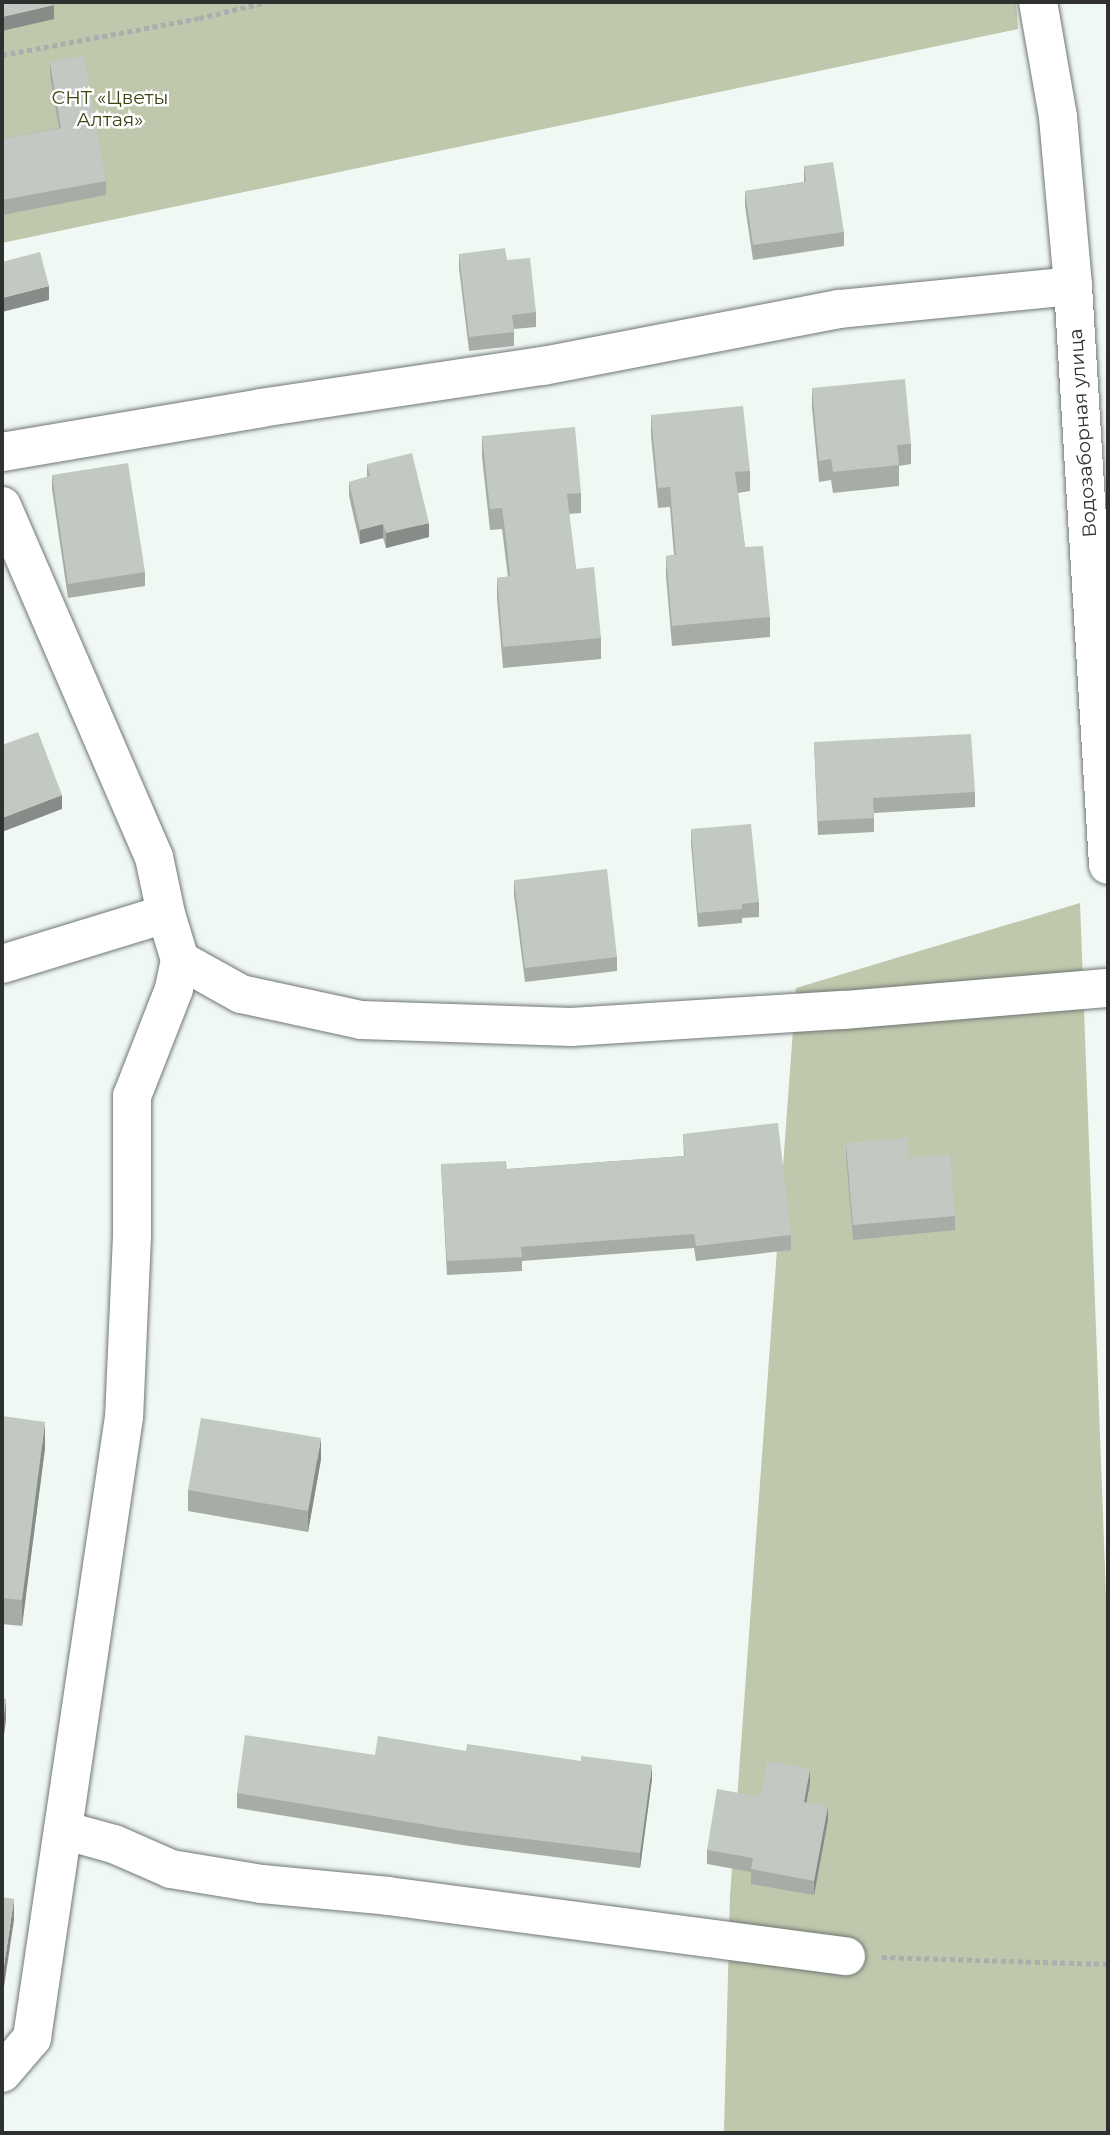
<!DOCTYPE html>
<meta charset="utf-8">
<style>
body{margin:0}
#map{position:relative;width:1110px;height:2135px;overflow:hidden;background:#f0f8f4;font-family:Montserrat,sans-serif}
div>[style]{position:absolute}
.green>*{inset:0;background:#bfc7ac}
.path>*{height:4.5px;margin-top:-2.25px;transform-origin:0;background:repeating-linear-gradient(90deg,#a9afac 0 5px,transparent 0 8.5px)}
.roads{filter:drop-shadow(0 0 2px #707774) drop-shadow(0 0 2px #707774)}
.minor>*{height:38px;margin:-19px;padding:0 19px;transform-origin:19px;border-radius:19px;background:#fff}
.wall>*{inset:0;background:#a7aca7}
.shaded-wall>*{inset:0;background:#888c88}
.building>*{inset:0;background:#c2c8c2}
span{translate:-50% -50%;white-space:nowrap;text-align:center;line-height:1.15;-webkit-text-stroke:5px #fff;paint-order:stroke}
.park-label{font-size:19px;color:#3a4412}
.street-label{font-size:19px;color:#2e3130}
.frame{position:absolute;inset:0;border:4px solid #2e3130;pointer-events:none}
</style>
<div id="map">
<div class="green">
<i style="clip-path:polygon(2px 2px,1016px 2px,1018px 29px,2px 243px)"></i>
<i style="clip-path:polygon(1080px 903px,1108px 1649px,1108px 2133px,724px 2133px,730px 1896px,796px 988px)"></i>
</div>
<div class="path">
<i style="left:2px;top:55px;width:200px;rotate:-10.6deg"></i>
<i style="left:199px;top:18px;width:70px;rotate:-13.2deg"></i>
<i style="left:882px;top:1957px;width:226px;rotate:1.8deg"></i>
</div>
<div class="roads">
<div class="minor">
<i style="left:1038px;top:2px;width:117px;rotate:80.1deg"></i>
<i style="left:1058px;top:117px;width:170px;rotate:84.9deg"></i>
<i style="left:1073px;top:286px;width:580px;rotate:86.54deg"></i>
<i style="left:2px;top:452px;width:263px;rotate:-9.6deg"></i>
<i style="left:261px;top:408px;width:285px;rotate:-8.5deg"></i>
<i style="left:543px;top:366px;width:301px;rotate:-10.9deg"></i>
<i style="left:839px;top:309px;width:235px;rotate:-5.6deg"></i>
<i style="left:2px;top:506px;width:382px;rotate:66.6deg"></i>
<i style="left:154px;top:857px;width:58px;rotate:78.1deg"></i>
<i style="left:166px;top:914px;width:48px;rotate:73.1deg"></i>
<i style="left:180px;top:960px;width:30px;rotate:102deg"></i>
<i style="left:174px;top:989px;width:115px;rotate:111.4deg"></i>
<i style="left:132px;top:1096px;width:140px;rotate:90deg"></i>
<i style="left:132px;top:1236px;width:181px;rotate:92.5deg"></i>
<i style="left:124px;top:1417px;width:628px;rotate:98.43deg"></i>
<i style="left:32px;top:2038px;width:46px;rotate:130.6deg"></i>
<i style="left:180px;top:960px;width:70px;rotate:29.1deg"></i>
<i style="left:241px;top:994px;width:123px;rotate:12.2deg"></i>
<i style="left:361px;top:1020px;width:210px;rotate:1.9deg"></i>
<i style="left:571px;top:1027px;width:274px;rotate:-3.6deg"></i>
<i style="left:844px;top:1010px;width:265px;rotate:-4.8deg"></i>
<i style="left:2px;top:964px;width:171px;rotate:-17deg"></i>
<i style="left:63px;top:1830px;width:53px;rotate:15.4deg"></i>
<i style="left:114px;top:1844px;width:62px;rotate:23.7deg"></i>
<i style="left:171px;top:1869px;width:92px;rotate:9.4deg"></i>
<i style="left:262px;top:1884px;width:127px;rotate:5.4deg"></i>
<i style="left:388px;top:1896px;width:462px;rotate:7.5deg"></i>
</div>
</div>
<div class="wall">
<i style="clip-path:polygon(50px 62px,106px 181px,106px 195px,2px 215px,2px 139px,59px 128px,50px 76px)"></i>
<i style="clip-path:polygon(804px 166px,844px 232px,844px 246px,753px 260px,745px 206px,745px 191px,804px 182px)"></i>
<i style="clip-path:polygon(459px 254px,507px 260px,536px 312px,536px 327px,514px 329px,514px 346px,469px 351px,459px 268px)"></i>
<i style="clip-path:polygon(812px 388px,911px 444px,911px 464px,899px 466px,899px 486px,833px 493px,831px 480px,819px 482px,812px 408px)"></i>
<i style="clip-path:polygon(651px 415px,750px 471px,750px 491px,738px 493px,745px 547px,770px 617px,770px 637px,672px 646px,666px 576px,666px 556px,674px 555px,670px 507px,658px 508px,651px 436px)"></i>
<i style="clip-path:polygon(482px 436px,581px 493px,581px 513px,569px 514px,576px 569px,601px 638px,601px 659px,503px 668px,497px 598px,497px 578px,508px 577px,502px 529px,490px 530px,482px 457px)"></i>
<i style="clip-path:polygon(367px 464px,429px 537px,386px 548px,383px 538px,360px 544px,349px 496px,349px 482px,367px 477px)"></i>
<i style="clip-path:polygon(52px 475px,145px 572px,145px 586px,68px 598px,52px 489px)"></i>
<i style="clip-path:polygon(814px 742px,975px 792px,975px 807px,874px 813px,874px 832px,818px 835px)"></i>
<i style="clip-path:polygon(691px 829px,759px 902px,759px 917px,742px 918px,742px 923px,698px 927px,691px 844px)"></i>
<i style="clip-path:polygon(514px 880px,617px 957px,617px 971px,525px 982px,514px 895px)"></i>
<i style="clip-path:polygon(683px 1134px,791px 1235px,791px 1250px,696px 1261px,694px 1248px,522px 1261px,522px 1271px,447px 1275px,441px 1164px,507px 1169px,684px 1156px)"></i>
<i style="clip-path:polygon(846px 1143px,909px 1158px,955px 1216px,955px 1230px,853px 1240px,846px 1157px)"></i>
<i style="clip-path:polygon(2px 1416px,45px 1448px,22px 1626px,2px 1624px)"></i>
<i style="clip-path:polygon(321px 1459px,308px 1532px,188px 1511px,188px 1490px)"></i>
<i style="clip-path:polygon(466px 1751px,652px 1779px,640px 1868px,462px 1845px,237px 1808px,237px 1793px,375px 1755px)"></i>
<i style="clip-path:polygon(810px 1783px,806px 1802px,828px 1820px,814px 1895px,751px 1884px,751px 1872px,707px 1864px,707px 1850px,761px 1797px)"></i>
</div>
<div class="shaded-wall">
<i style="clip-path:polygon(54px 5px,54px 19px,2px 31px,2px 17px)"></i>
<i style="clip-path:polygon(49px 286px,49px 300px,2px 312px,2px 298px)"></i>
<i style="clip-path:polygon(429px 523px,429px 537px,386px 548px,386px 533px)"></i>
<i style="clip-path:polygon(383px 524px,383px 538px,360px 544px,360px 530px)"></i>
<i style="clip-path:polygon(62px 795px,62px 809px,2px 832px,2px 818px)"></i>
<i style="clip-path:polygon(45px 1422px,45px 1448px,22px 1626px,22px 1600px)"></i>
<i style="clip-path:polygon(321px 1438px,321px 1459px,308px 1532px,308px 1511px)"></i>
<i style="clip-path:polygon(6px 1699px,6px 1720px,2px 1750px,2px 1729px)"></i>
<i style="clip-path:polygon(652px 1765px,652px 1779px,640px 1868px,640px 1853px)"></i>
<i style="clip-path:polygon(810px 1769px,810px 1783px,804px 1816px,804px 1802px)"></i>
<i style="clip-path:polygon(828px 1806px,828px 1820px,814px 1895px,814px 1881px)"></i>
<i style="clip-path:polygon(14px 1899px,14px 1920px,2px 2000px,2px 1979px)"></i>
</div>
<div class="building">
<i style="clip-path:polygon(2px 2px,54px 2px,54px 5px,2px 17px)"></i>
<i style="clip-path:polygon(84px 56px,106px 181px,2px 200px,2px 139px,61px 128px,50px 62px)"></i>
<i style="clip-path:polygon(833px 162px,844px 232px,753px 245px,745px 191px,806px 182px,804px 166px)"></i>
<i style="clip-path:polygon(505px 248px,507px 260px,530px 258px,536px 312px,512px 315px,514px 332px,469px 337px,459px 254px)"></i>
<i style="clip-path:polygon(40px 252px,49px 286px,2px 298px,2px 262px)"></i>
<i style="clip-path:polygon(905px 379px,911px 444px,897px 445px,899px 465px,833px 472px,831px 459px,819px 461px,812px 388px)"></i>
<i style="clip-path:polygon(743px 406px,750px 471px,735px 472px,745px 547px,763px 546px,770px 617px,672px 626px,666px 556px,676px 555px,670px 487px,658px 488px,651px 415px)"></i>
<i style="clip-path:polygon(575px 427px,581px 493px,567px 494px,576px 569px,594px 567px,601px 638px,503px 647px,497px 578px,510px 576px,507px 546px,502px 508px,490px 509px,482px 436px)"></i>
<i style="clip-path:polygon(412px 453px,429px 523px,386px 533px,383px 524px,360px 530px,349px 482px,370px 476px,367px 464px)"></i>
<i style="clip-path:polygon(128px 463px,145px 572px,68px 584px,52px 475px)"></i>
<i style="clip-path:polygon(38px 732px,62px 795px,2px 818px,2px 745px)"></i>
<i style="clip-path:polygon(971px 734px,975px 792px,873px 798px,874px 818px,818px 821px,814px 742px)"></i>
<i style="clip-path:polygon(751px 824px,759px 902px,742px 904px,742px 909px,698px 913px,691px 829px)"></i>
<i style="clip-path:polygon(607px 869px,617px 957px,525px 968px,514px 880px)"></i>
<i style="clip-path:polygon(778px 1123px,791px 1235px,696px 1246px,694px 1234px,521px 1247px,522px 1257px,447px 1261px,441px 1164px,506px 1161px,507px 1169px,685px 1156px,683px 1134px)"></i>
<i style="clip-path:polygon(907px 1138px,909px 1158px,950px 1154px,955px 1216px,853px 1225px,846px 1143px)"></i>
<i style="clip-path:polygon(2px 1416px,45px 1422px,22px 1600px,2px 1598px)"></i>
<i style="clip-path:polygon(201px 1418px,321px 1438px,308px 1511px,188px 1490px)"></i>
<i style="clip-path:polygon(2px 1698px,6px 1699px,2px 1729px)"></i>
<i style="clip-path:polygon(245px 1735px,375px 1755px,378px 1736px,466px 1751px,467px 1744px,581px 1761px,581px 1756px,652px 1765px,640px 1853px,462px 1831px,237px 1793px)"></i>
<i style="clip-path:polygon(767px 1761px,810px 1769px,804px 1802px,828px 1806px,814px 1881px,751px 1869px,753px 1858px,707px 1850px,717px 1789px,761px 1797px)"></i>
<i style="clip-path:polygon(2px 1897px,14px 1899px,2px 1979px)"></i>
</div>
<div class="park-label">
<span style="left:110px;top:109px">СНТ «Цветы<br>Алтая»</span>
</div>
<div class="street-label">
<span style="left:1083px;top:433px;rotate:-94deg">Водозаборная улица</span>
</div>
<div class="frame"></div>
</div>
